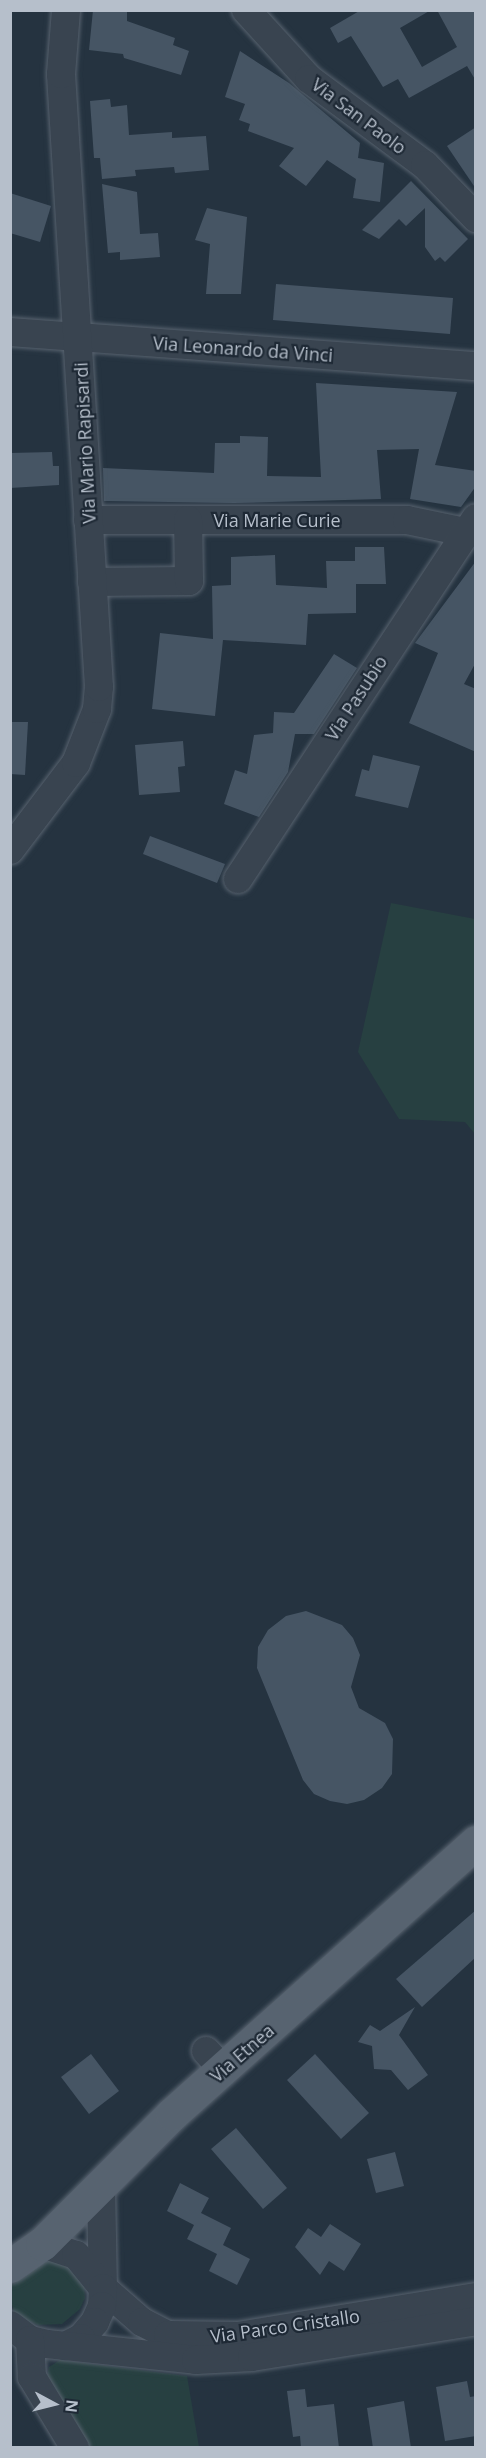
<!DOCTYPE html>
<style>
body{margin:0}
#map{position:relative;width:486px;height:2458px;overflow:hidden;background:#253340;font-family:"Open Sans",sans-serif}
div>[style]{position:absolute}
.green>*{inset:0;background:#274041}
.building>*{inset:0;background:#465564}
.roads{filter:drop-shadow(0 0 2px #57626e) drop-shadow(0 0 2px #57626e)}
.minor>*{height:28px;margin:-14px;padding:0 14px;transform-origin:14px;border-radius:14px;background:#394450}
.major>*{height:33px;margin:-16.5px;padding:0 16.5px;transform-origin:16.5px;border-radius:16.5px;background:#576370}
span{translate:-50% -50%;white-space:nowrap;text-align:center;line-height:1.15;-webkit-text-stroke:4.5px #1e2935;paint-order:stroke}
.street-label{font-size:18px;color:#b6bfcb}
.frame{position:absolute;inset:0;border:12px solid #b6bfcb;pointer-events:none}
.north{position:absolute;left:24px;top:2374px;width:60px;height:60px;-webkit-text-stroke:4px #1e2935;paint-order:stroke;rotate:97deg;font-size:16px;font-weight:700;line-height:24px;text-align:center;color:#b6bfcb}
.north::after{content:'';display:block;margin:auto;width:21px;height:27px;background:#b6bfcb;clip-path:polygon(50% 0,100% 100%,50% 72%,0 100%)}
</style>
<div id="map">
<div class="green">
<i style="clip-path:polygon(391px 903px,475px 919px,475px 1134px,465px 1122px,399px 1119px,358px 1052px)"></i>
<i style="clip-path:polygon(50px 2257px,69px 2264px,84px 2285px,85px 2298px,80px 2309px,62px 2324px,38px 2325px,15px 2315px,11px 2302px,12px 2285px)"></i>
<i style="clip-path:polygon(60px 2360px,187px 2376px,199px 2447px,86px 2447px,47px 2377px,49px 2367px)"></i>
</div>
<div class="building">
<i style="clip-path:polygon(93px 10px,127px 10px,127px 21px,175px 38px,173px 45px,189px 51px,181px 75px,124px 58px,123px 54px,89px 50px)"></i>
<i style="clip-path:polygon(361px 10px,431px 10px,400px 28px,422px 67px,457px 47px,437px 10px,476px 10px,476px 81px,467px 66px,409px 98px,398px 79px,383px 87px,351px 36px,338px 43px,330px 28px)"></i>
<i style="clip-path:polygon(240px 51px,289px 83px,360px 143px,358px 158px,384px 163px,380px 202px,353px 198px,356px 179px,327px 160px,306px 186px,279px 166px,294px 148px,248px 131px,250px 124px,239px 120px,245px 104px,225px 97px)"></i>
<i style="clip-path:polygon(110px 99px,111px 107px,127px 105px,129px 135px,172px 132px,172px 138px,206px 136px,209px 170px,175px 173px,174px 167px,135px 170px,136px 176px,102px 179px,100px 158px,94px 158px,90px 101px)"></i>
<i style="clip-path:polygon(476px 127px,476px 189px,447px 146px)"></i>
<i style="clip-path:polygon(411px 181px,468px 239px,445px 262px,440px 257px,435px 261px,425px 247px,425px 208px,406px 226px,399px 219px,379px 239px,362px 230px)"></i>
<i style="clip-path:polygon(102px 184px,137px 192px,140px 234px,158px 233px,160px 257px,120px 260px,120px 252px,108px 253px)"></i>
<i style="clip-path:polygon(10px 193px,51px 206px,40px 242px,10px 233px)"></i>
<i style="clip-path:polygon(207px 208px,247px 217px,241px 294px,206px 294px,210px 244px,195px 240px)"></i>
<i style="clip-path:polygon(276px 284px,453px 298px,450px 334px,273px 320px)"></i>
<i style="clip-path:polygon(316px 383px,457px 392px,435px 465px,476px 471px,476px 486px,461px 507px,410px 499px,419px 449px,377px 450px,381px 499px,234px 503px,104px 501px,103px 468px,214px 473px,215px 443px,240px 443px,240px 436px,268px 437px,267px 476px,321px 477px)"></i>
<i style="clip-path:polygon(52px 452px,53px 466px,59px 466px,59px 485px,10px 488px,10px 453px)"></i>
<i style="clip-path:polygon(355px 547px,384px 547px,386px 584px,356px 584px,356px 613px,308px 614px,306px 645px,223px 640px,215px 716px,152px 709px,160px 633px,213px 639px,212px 586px,231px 585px,231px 557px,275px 555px,276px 585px,327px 588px,326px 561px,355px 561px)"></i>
<i style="clip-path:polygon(476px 561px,476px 662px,464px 684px,476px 689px,476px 752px,409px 723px,438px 653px,415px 643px)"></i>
<i style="clip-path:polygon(334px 654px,357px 668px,314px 734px,295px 734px,288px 772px,259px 817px,224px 804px,235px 770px,247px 774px,254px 735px,273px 733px,274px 712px,294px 713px)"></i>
<i style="clip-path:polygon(10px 722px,28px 722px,25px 775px,10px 774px)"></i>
<i style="clip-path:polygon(183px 741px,185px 766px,178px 767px,180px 792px,139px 795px,135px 745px)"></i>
<i style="clip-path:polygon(373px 755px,420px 766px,408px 808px,355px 796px,362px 769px,369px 771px)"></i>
<i style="clip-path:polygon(150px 836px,225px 864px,217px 883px,143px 854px)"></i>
<i style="clip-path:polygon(306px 1611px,342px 1625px,353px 1638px,360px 1655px,351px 1687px,359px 1708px,385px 1723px,393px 1739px,392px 1774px,382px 1788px,364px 1800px,347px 1804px,330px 1801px,314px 1794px,303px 1780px,257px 1668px,258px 1647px,268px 1630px,286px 1616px)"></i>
<i style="clip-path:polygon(476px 1910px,476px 1957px,422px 2007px,396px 1979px)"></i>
<i style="clip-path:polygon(415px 2007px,399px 2035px,428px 2075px,408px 2090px,391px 2070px,374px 2069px,372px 2046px,358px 2042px,370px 2025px,380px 2031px)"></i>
<i style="clip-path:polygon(91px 2054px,119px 2091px,89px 2114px,61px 2077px)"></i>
<i style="clip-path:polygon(315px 2054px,369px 2113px,341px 2139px,287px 2080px)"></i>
<i style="clip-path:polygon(236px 2128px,287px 2188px,263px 2209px,211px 2149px)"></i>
<i style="clip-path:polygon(395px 2152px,404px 2186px,376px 2193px,367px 2159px)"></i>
<i style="clip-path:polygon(180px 2183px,209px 2198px,201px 2213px,231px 2228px,223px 2245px,250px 2259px,237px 2285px,209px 2271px,217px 2254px,187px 2239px,194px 2225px,167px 2211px)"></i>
<i style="clip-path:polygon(330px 2224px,361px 2244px,344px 2271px,329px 2261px,320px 2275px,295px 2247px,308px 2228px,321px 2237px)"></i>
<i style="clip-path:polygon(467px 2381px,470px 2397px,476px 2396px,476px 2436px,445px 2441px,436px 2387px)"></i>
<i style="clip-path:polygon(305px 2389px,307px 2407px,334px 2404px,339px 2448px,301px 2448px,300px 2436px,293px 2437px,287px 2391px)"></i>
<i style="clip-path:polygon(404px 2401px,411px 2448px,373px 2448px,367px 2408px)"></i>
</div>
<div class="roads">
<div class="minor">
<i style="left:246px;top:10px;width:93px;rotate:47.6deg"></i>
<i style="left:309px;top:79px;width:144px;rotate:36.6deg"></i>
<i style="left:425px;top:165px;width:74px;rotate:46.1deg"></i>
<i style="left:10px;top:332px;width:467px;rotate:4.2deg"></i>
<i style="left:88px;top:520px;width:319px"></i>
<i style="left:407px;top:520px;width:59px;rotate:11.7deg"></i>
<i style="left:92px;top:582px;width:97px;rotate:-0.6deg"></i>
<i style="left:189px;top:581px;width:61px;rotate:-90.9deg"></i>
<i style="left:10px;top:850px;width:109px;rotate:-52.8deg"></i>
<i style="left:76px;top:763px;width:58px;rotate:-68.7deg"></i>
<i style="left:97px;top:709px;width:22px;rotate:-85deg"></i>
<i style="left:99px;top:687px;width:614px;rotate:-93.55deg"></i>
<i style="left:61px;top:74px;width:64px;rotate:-85.5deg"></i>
<i style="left:238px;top:879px;width:432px;rotate:-56.6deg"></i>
<i style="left:206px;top:2051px;width:25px;rotate:47deg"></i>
<i style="left:101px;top:2187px;width:101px;rotate:88.9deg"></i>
<i style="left:103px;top:2288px;width:52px;rotate:41.1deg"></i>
<i style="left:142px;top:2322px;width:29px;rotate:27deg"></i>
<i style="left:168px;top:2335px;width:70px;rotate:0.8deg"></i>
<i style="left:238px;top:2336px;width:241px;rotate:-9.3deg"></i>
<i style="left:42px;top:2244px;width:36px;rotate:18deg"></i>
<i style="left:76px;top:2255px;width:43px;rotate:50.7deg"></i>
<i style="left:103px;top:2288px;width:18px;rotate:93deg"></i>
<i style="left:102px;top:2306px;width:17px;rotate:114deg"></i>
<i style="left:95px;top:2322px;width:21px;rotate:131deg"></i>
<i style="left:81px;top:2338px;width:18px;rotate:153deg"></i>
<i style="left:10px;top:2325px;width:25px;rotate:37deg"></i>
<i style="left:30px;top:2340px;width:17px;rotate:13deg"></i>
<i style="left:47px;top:2344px;width:150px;rotate:6.1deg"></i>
<i style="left:196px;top:2360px;width:56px;rotate:-3.1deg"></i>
<i style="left:252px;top:2357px;width:227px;rotate:-9.1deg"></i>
<i style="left:30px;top:2340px;width:37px;rotate:87deg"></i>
<i style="left:32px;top:2377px;width:83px;rotate:58.8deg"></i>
</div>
<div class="major">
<i style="left:10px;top:2266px;width:39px;rotate:-35deg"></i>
<i style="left:42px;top:2244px;width:184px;rotate:-45deg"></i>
<i style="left:172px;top:2114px;width:408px;rotate:-41.8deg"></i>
</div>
</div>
<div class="street-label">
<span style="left:359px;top:116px;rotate:37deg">Via San Paolo</span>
<span style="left:243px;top:349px;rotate:4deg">Via Leonardo da Vinci</span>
<span style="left:85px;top:443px;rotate:-93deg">Via Mario Rapisardi</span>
<span style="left:277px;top:520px">Via Marie Curie</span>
<span style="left:356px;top:698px;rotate:-57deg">Via Pasubio</span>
<span style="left:242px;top:2053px;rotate:-41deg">Via Etnea</span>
<span style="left:285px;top:2326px;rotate:-8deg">Via Parco Cristallo</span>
</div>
<div class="frame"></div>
<div class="north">N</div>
</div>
